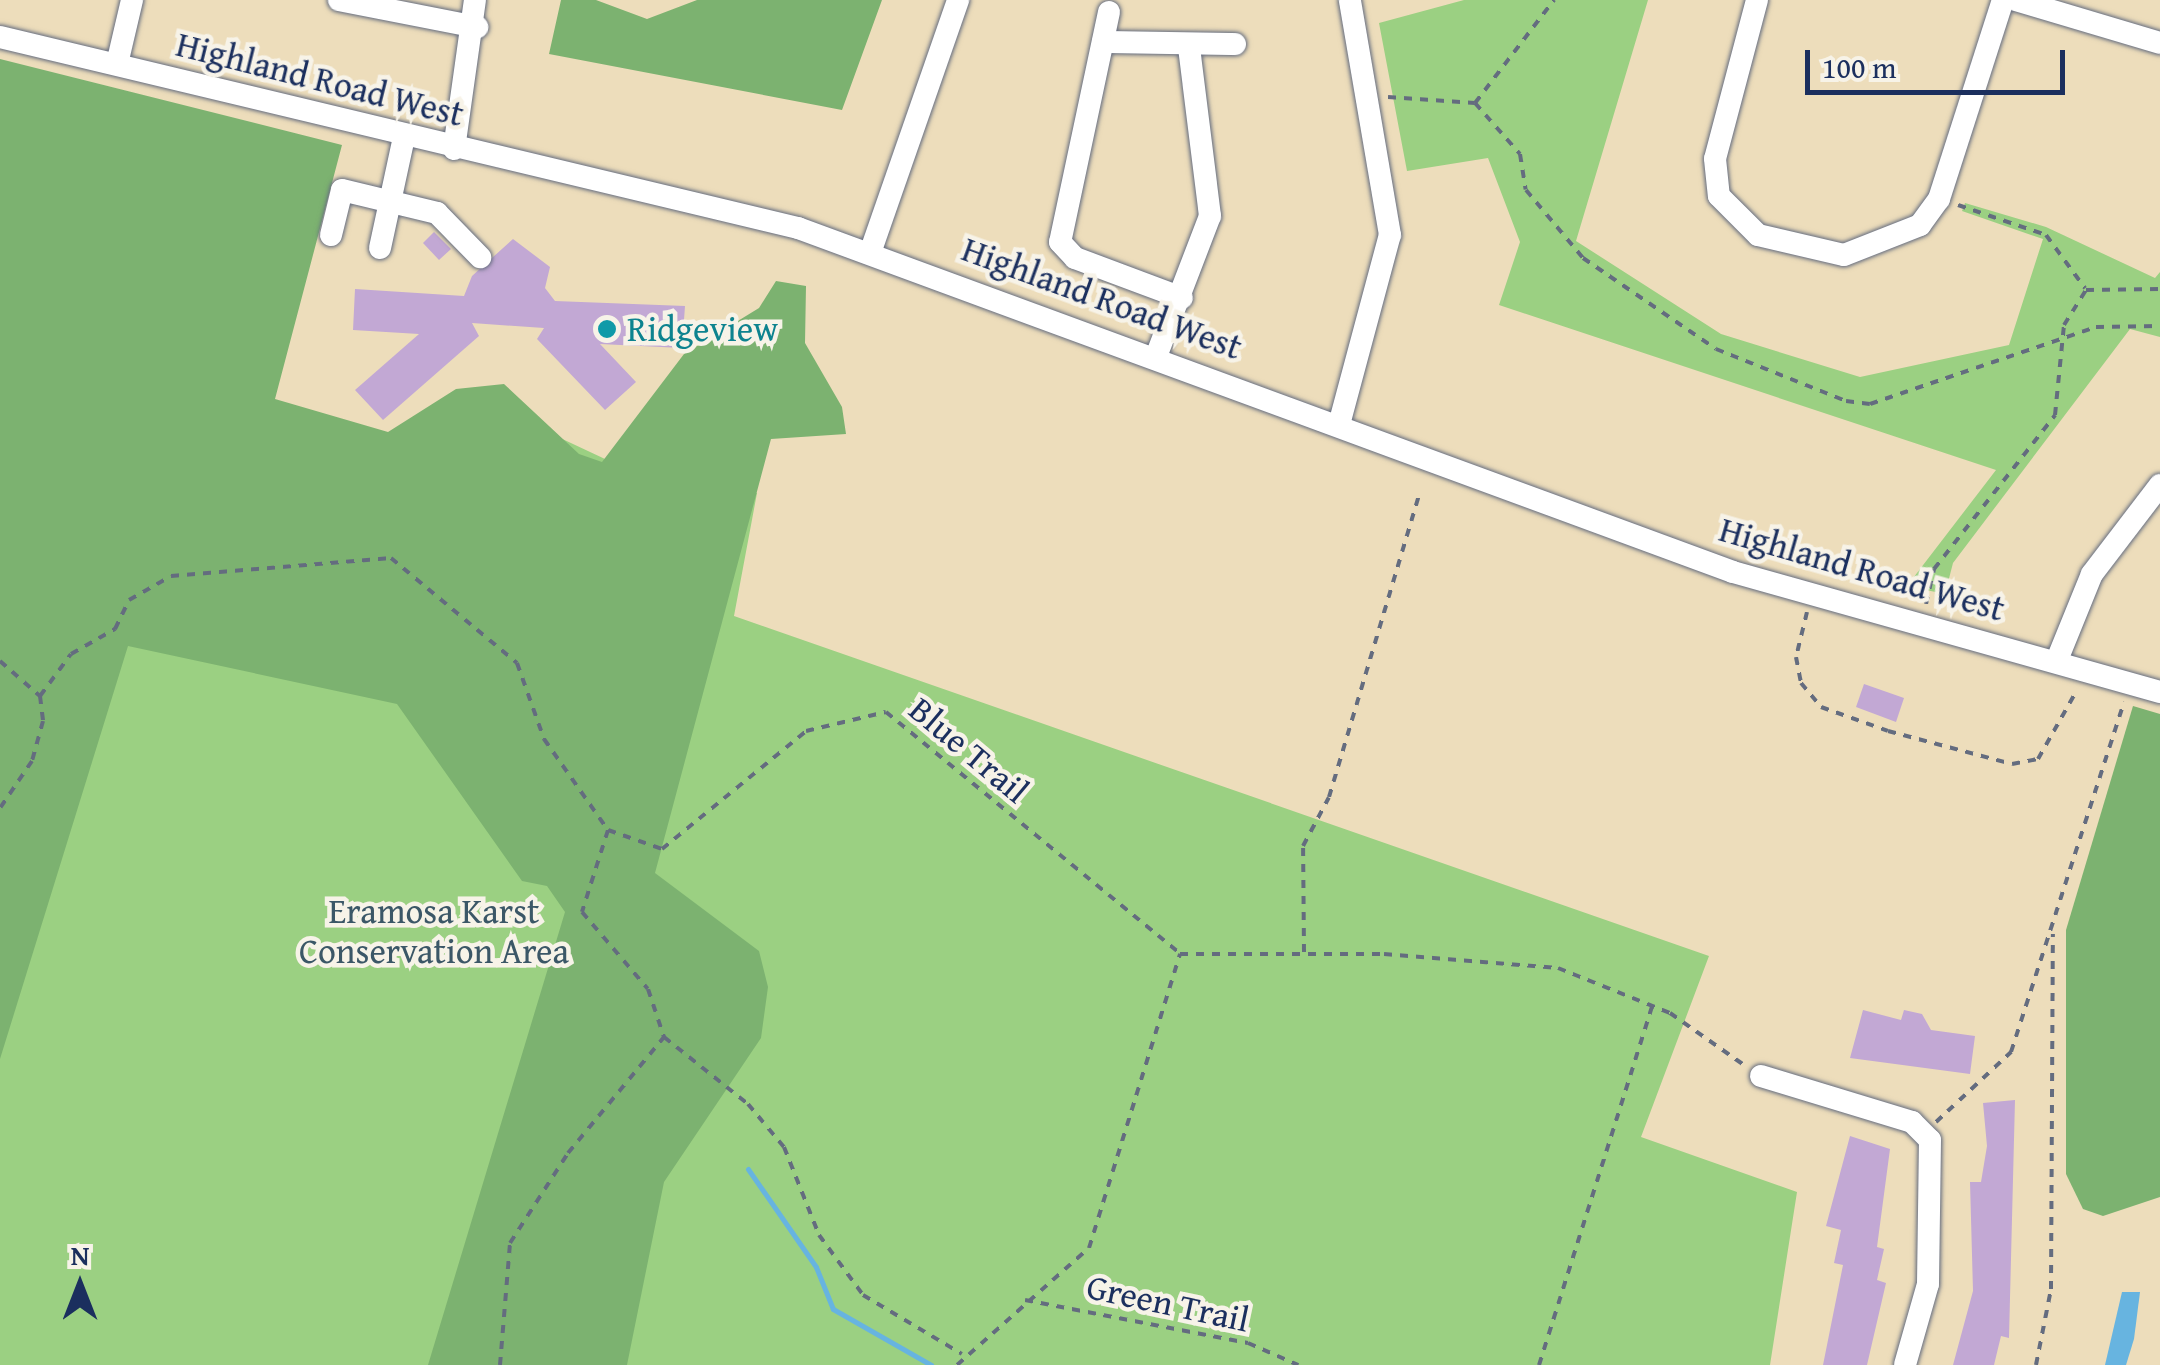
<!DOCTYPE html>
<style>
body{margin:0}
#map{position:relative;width:2160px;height:1365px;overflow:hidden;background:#edddbb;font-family:"Gentium Book Plus",serif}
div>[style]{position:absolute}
.green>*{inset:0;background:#9bd082}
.forest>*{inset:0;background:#7cb270}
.water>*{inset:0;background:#67b4e0}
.stream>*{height:5px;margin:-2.5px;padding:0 2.5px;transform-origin:2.5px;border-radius:2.5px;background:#67b4e0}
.building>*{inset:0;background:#c2a8d4}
.path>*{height:4px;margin-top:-2px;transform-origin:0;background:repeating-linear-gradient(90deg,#646c7f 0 8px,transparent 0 16px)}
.roads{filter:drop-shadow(0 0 2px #646c7f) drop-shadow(0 0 2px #646c7f)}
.minor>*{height:22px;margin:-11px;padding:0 11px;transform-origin:11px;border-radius:11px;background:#fff}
.dots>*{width:28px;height:28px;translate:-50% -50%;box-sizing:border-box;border:5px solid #f7f3e8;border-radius:50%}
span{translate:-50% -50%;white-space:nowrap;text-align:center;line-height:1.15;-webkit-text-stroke:9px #f7f3e8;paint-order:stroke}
.street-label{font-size:35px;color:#1b2f5e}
.culture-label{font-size:35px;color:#0d838f}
.left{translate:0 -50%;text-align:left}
.park-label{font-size:35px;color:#3b5767}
.north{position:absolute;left:30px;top:1235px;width:100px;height:100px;-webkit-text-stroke:8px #f7f3e8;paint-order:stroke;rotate:0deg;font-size:28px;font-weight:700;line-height:40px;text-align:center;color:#1b2f5e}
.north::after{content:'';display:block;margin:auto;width:35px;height:45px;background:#1b2f5e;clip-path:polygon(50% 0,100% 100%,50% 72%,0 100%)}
.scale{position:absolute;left:1805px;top:50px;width:260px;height:45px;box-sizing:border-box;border:5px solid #1b2f5e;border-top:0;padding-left:12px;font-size:30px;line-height:35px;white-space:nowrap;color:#1b2f5e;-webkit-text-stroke:8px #f7f3e8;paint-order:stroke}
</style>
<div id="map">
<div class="green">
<i style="clip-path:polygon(1464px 0,1648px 0,1576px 241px,1721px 334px,1860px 377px,2009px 345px,2043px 239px,1962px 211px,1965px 203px,2046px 227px,2155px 278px,2160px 272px,2160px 337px,2130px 329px,1953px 563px,1945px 594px,1907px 586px,1996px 470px,1499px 305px,1520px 242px,1488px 158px,1407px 171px,1379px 23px)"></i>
<i style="clip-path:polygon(0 73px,252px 430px,455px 493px,456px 389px,637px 474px,757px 493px,734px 616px,1709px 956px,1641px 1137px,1797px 1192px,1770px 1365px,0 1365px)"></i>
</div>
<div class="forest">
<i style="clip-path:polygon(561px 0,596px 0,647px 19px,697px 0,882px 0,842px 110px,549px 54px)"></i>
<i style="clip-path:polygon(0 59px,342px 145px,275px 399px,388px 432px,456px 389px,504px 384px,579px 454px,602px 462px,684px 354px,759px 308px,776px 281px,806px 286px,805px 343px,842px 407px,846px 434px,771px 439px,655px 873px,759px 951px,768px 987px,761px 1038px,664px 1182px,627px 1365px,428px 1365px,565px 912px,547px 886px,522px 881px,397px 704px,128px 646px,0 1059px)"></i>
<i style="clip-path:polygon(2133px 706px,2160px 714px,2160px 1197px,2103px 1216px,2083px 1209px,2066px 1174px,2066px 930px)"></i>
</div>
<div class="water">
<i style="clip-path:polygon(2122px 1292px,2140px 1292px,2134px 1339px,2126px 1365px,2105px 1365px)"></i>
</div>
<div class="stream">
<i style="left:748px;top:1169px;width:119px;rotate:55.2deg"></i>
<i style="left:816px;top:1267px;width:45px;rotate:68deg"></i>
<i style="left:833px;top:1309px;width:113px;rotate:29.7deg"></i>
</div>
<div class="building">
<i style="clip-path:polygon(434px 232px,451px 249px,439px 260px,423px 243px)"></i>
<i style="clip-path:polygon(513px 239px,550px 267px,545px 288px,555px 301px,685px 306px,682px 348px,600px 344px,636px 382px,605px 410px,537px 339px,544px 328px,472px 323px,479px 336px,383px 420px,355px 390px,419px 334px,353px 330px,355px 289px,464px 296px,472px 276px)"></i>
<i style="clip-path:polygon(1864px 684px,1904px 698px,1896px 722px,1856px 707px)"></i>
<i style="clip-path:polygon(1863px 1010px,1901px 1020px,1904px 1010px,1922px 1014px,1931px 1030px,1975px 1036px,1970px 1074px,1850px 1058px)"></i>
<i style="clip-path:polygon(2015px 1100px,2009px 1338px,2001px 1336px,1994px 1365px,1953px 1365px,1973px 1291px,1970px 1182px,1981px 1182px,1987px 1146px,1983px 1103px)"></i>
<i style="clip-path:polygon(1850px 1136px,1890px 1149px,1877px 1247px,1884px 1249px,1877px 1280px,1886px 1283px,1867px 1365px,1823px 1365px,1843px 1265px,1834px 1263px,1841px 1230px,1826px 1226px)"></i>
</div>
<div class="path">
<i style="left:1388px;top:97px;width:87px;rotate:3.9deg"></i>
<i style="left:1475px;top:103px;width:130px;rotate:-52.5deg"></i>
<i style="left:1475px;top:103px;width:68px;rotate:48.6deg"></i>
<i style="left:1520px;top:154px;width:36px;rotate:81deg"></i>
<i style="left:1526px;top:190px;width:89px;rotate:50deg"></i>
<i style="left:1583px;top:258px;width:161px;rotate:34.4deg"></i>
<i style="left:1716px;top:349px;width:140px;rotate:21.8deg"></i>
<i style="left:1846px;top:401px;width:24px;rotate:7deg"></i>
<i style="left:1870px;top:404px;width:239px;rotate:-18.8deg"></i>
<i style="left:2096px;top:327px;width:64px;rotate:-0.9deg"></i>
<i style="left:1958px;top:205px;width:93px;rotate:18.8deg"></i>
<i style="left:2046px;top:235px;width:66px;rotate:53.7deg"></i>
<i style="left:1926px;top:604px;width:36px;rotate:-77deg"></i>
<i style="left:1934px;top:569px;width:196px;rotate:-51.8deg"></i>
<i style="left:2055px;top:415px;width:90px;rotate:-84.3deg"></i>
<i style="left:2064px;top:325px;width:41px;rotate:-57.8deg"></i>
<i style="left:2086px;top:290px;width:74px;rotate:-0.8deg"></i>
<i style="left:1807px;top:612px;width:46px;rotate:103.7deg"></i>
<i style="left:1796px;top:657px;width:26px;rotate:79deg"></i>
<i style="left:1801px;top:683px;width:31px;rotate:50deg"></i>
<i style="left:1821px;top:707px;width:71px;rotate:19.7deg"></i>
<i style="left:1888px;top:731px;width:128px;rotate:14.9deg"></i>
<i style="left:2012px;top:764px;width:26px;rotate:-11deg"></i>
<i style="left:2038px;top:759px;width:79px;rotate:-60.5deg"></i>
<i style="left:0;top:661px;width:53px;rotate:41.2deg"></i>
<i style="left:40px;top:696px;width:25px;rotate:83deg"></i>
<i style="left:43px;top:721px;width:41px;rotate:105.4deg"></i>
<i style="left:32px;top:761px;width:57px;rotate:124.2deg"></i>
<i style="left:40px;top:696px;width:52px;rotate:-53.6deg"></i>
<i style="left:71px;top:654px;width:51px;rotate:-29.6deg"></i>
<i style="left:115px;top:629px;width:32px;rotate:-64deg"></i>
<i style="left:129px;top:600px;width:48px;rotate:-29.7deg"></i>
<i style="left:171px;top:576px;width:221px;rotate:-4.7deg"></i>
<i style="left:391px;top:558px;width:164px;rotate:39.8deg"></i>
<i style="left:517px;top:663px;width:81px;rotate:70.4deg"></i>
<i style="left:544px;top:739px;width:111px;rotate:54.9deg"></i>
<i style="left:608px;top:830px;width:86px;rotate:107.6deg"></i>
<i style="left:582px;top:912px;width:101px;rotate:49.4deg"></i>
<i style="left:648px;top:989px;width:51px;rotate:71.6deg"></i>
<i style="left:664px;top:1037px;width:107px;rotate:38.6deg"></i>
<i style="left:748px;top:1104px;width:56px;rotate:50.1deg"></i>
<i style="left:784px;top:1147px;width:95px;rotate:68.3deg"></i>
<i style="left:819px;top:1235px;width:74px;rotate:53.7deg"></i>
<i style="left:863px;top:1295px;width:115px;rotate:30.8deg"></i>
<i style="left:608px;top:830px;width:57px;rotate:19.4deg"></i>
<i style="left:662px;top:849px;width:186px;rotate:-39.3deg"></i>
<i style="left:806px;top:731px;width:82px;rotate:-13.4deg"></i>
<i style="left:886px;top:712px;width:379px;rotate:39.4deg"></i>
<i style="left:1304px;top:952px;width:106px;rotate:-90.5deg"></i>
<i style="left:1303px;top:846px;width:55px;rotate:-62deg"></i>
<i style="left:1329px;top:797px;width:318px;rotate:-73.4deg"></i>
<i style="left:1936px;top:1122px;width:103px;rotate:-43deg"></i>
<i style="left:2011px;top:1052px;width:368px;rotate:-72.1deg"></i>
<i style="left:1025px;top:1300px;width:227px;rotate:10.9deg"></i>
<i style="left:1248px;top:1343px;width:55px;rotate:23.7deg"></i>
<i style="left:500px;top:1365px;width:122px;rotate:-85.3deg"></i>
<i style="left:510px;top:1243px;width:107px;rotate:-57.2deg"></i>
<i style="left:568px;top:1153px;width:151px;rotate:-50.4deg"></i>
<i style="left:957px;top:1365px;width:176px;rotate:-41.6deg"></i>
<i style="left:1089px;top:1248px;width:308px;rotate:-72.8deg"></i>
<i style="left:1180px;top:954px;width:204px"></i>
<i style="left:1384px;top:954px;width:175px;rotate:4.6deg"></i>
<i style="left:1558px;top:968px;width:121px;rotate:21.9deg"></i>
<i style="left:1670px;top:1013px;width:90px;rotate:35.1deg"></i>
<i style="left:1539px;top:1365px;width:376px;rotate:-72.5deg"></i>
<i style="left:2036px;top:1365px;width:77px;rotate:-78.8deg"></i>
<i style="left:2051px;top:1289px;width:355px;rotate:-89.7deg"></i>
</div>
<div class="roads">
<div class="minor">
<i style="left:339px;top:0;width:141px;rotate:11.1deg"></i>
<i style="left:1757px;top:0;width:164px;rotate:104.8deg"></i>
<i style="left:1715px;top:159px;width:37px;rotate:84deg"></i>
<i style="left:1719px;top:196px;width:55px;rotate:45deg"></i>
<i style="left:1758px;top:235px;width:88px;rotate:13.1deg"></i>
<i style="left:1844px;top:255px;width:82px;rotate:-21.5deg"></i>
<i style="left:1920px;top:225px;width:32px;rotate:-54deg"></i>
<i style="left:1939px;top:199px;width:209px;rotate:-72.2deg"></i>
<i style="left:2016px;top:0;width:150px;rotate:16.6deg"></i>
<i style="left:1109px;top:12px;width:235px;rotate:102deg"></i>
<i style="left:1060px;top:242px;width:22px;rotate:47deg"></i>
<i style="left:1075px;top:258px;width:114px;rotate:20.5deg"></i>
<i style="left:0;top:37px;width:821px;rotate:13.46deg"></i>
<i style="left:798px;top:228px;width:996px;rotate:20.2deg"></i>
<i style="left:1733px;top:572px;width:444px;rotate:15.7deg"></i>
<i style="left:1103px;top:42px;width:132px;rotate:0.9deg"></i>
<i style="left:117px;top:64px;width:66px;rotate:-76.8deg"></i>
<i style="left:454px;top:149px;width:150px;rotate:-82deg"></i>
<i style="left:331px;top:235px;width:46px;rotate:-76.3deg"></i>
<i style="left:342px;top:190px;width:98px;rotate:13.6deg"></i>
<i style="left:437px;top:213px;width:62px;rotate:45.7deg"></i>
<i style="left:380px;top:248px;width:114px;rotate:-77.8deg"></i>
<i style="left:870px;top:253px;width:268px;rotate:-70.8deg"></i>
<i style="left:1157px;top:354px;width:148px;rotate:-69deg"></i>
<i style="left:1210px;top:216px;width:170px;rotate:-97.1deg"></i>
<i style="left:1340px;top:421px;width:193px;rotate:-75deg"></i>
<i style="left:1390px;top:235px;width:238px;rotate:-99.7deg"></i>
<i style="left:2057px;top:660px;width:93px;rotate:-67.9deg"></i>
<i style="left:2092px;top:574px;width:112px;rotate:-52.6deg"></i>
<i style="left:1761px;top:1076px;width:158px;rotate:16.9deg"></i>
<i style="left:1912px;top:1122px;width:25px;rotate:45deg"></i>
<i style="left:1930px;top:1140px;width:144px;rotate:90.8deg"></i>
<i style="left:1928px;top:1284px;width:84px;rotate:105.9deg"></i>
</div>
</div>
<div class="dots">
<i style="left:607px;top:329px;background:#0f9aa8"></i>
</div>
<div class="street-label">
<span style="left:320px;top:79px;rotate:14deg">Highland Road West</span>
<span style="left:1102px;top:298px;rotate:20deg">Highland Road West</span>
<span style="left:1862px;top:569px;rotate:16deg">Highland Road West</span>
<span style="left:969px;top:750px;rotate:40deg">Blue Trail</span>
<span style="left:1168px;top:1303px;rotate:12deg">Green Trail</span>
</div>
<div class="culture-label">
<span class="left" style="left:627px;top:329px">Ridgeview</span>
</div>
<div class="park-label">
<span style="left:434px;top:931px">Eramosa Karst<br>Conservation Area</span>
</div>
<div class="north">N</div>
<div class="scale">100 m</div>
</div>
